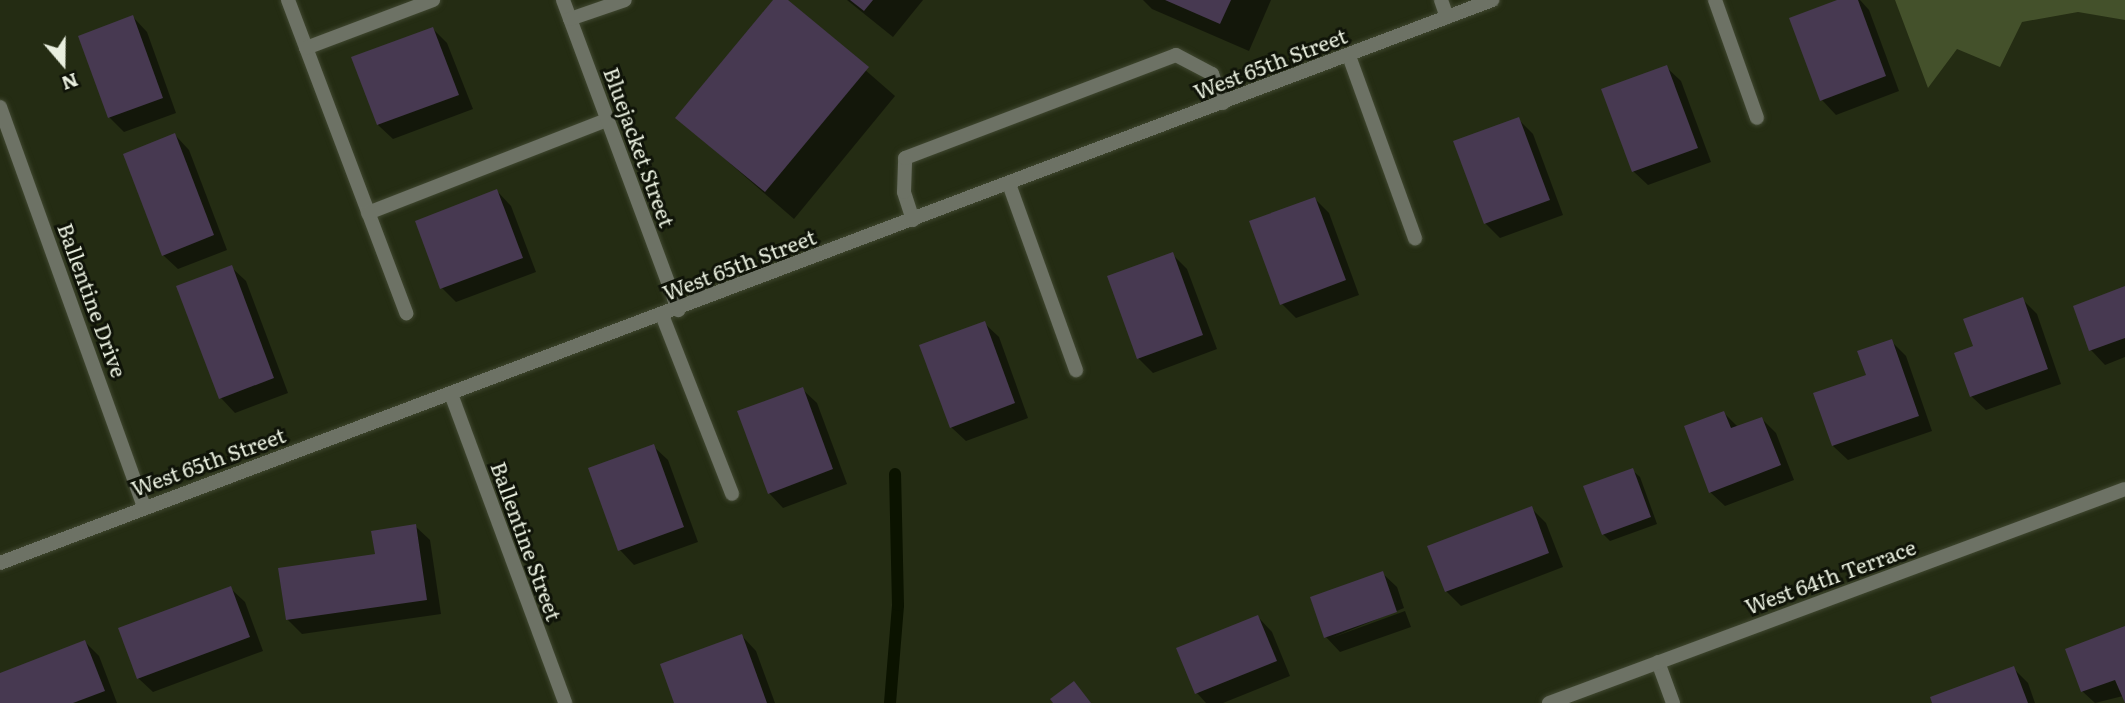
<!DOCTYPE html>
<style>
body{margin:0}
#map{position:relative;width:2125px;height:703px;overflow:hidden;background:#242c13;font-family:Literata,serif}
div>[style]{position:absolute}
.green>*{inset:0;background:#44512b}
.shadow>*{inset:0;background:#0007}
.stream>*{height:12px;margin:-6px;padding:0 6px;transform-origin:6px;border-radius:6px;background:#0b1300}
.building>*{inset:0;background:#473951}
.roads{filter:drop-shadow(0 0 2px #404730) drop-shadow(0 0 2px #404730)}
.service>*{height:14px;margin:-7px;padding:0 7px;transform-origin:7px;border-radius:7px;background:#6d7265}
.minor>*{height:14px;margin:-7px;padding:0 7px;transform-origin:7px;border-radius:7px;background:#6d7265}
span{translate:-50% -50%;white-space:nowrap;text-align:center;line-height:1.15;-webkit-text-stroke:6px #0f1308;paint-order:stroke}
.street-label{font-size:21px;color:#e9efdf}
.north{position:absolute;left:28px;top:28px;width:70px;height:70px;-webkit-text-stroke:5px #0f1308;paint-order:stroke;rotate:160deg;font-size:19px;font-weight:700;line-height:28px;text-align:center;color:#e9efdf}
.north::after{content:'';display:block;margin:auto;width:24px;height:32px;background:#e9efdf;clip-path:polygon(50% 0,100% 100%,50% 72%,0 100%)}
</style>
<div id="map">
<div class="green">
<i style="clip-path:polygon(1895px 0,2125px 0,2125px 20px,2078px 12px,2022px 22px,2000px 67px,1957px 49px,1928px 88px)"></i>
</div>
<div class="shadow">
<i style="clip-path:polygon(776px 0,785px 0,895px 96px,794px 219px,678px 118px)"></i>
<i style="clip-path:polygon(847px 0,923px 0,893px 37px)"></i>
<i style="clip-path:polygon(1143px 0,1271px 0,1249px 51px,1152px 9px)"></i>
<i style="clip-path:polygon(1842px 0,1860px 0,1869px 10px,1899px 91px,1836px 115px,1822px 100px)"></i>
<i style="clip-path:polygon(133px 17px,147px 32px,176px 113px,124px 132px,109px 117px)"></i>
<i style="clip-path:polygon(433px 29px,447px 43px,473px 109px,393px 139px,378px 125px)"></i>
<i style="clip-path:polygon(1666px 67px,1681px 81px,1711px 162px,1648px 185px,1633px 171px)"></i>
<i style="clip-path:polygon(1518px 119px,1533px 134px,1563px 215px,1500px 238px,1485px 223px)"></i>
<i style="clip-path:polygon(175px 135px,189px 150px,227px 250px,178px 269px,163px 255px)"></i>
<i style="clip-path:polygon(497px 191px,511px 206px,536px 272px,456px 302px,442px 288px)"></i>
<i style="clip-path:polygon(1315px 199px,1329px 213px,1359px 295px,1296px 318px,1282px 304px)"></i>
<i style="clip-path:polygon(1172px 254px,1187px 269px,1217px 349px,1153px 373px,1139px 359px,1109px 277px)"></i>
<i style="clip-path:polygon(231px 267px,246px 281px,288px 393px,235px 413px,221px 398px)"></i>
<i style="clip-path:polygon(2125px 288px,2125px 357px,2105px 365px,2091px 350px,2075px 307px)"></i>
<i style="clip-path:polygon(2022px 299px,2037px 314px,2061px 384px,1986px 410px,1971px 396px,1975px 348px)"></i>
<i style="clip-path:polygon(984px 323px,999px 337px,1028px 418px,966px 441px,951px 427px)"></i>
<i style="clip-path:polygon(1891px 341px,1906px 356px,1932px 431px,1848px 460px,1833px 446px,1868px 376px)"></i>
<i style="clip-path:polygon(802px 389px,817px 403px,847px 484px,783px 508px,769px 493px)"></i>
<i style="clip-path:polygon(1724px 413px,1738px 427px,1762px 419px,1776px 433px,1794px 480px,1725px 506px,1710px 492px)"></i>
<i style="clip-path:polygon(653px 446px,668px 460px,698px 542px,634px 565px,620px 550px)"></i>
<i style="clip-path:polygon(1632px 470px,1640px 477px,1657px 524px,1610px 541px,1603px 534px)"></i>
<i style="clip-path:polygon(1531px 508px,1546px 523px,1563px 567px,1461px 606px,1446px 591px)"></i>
<i style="clip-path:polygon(415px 526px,430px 540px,441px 614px,302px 634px,287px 619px)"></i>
<i style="clip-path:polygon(1382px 573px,1397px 587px,1404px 608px,1331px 638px,1405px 611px,1411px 627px,1340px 652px,1326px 637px)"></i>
<i style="clip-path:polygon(230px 588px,245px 602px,263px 651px,153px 692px,138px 678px)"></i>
<i style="clip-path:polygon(1258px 617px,1272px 632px,1290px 676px,1223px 703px,1206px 703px,1197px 693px,1179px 649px)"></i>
<i style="clip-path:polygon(2125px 628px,2125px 701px,2123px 696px,2095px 703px,2082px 691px)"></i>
<i style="clip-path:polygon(742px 636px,756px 651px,775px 703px,676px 703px)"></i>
<i style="clip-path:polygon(85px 642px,99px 656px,117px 703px,0 703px,0 675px)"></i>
<i style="clip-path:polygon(2013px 668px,2028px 683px,2035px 703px,1934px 703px)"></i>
</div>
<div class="stream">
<i style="left:890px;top:703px;width:98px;rotate:-85.3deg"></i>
<i style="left:898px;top:605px;width:131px;rotate:-91.3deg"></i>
</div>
<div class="building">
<i style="clip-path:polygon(773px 0,788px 0,869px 67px,765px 192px,675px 118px)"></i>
<i style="clip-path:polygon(850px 0,873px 0,864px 11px)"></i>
<i style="clip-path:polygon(1165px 0,1231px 0,1220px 24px)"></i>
<i style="clip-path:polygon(1837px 0,1858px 0,1886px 76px,1820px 101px,1789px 18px)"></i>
<i style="clip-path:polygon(133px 15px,163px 98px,108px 118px,78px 36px)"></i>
<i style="clip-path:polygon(433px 27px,459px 95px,377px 125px,351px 57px)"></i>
<i style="clip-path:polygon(1667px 65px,1698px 148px,1632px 172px,1601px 89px)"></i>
<i style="clip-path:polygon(1519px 117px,1550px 200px,1484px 224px,1453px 141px)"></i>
<i style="clip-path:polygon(175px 133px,214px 235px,162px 256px,123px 154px)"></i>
<i style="clip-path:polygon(497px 189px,523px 258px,440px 289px,415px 221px)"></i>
<i style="clip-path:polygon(1315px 197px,1346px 280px,1280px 305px,1249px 221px)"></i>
<i style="clip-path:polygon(1173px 252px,1203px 335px,1137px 359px,1107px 276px)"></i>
<i style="clip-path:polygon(232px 265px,274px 378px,219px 399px,176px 286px)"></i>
<i style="clip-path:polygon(2125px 286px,2125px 338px,2089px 351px,2073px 306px)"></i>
<i style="clip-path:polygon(2023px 297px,2048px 369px,1970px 397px,1954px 353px,1973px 346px,1963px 319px)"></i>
<i style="clip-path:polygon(985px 321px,1015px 403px,950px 428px,919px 345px)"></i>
<i style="clip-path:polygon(1892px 339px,1919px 416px,1832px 446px,1813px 393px,1866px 375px,1857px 351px)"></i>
<i style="clip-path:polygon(803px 387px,833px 469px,768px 494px,737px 411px)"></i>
<i style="clip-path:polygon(1724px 411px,1731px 428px,1762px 417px,1781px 465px,1709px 493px,1684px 426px)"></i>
<i style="clip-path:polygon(654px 444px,684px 527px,618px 551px,588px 468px)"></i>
<i style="clip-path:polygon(1633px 468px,1651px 517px,1602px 535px,1583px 486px)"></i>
<i style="clip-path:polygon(1532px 506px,1549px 553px,1445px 592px,1427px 546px)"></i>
<i style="clip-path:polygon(416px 524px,427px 600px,286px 620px,278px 568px,375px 554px,371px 531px)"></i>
<i style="clip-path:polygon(1383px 571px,1397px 612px,1324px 638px,1310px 597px)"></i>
<i style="clip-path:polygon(231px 586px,250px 637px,137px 679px,118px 628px)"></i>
<i style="clip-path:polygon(1258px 615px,1277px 661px,1195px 694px,1176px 648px)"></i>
<i style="clip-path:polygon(2125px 626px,2125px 703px,2115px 680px,2081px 692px,2065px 649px)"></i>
<i style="clip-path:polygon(742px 634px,767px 703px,674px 703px,660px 664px)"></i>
<i style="clip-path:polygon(85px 640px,105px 691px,73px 703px,0 703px,0 673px)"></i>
<i style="clip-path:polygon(2014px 666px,2028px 703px,1932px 703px,1930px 697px)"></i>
<i style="clip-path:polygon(1074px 681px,1091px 703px,1053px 703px,1050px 699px)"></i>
</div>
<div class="roads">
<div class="service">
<i style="left:288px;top:0;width:335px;rotate:69.3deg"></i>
<i style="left:1715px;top:0;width:125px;rotate:70.4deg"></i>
<i style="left:306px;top:48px;width:136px;rotate:-20.7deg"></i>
<i style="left:1349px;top:56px;width:194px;rotate:70.1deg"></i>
<i style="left:1009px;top:184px;width:198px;rotate:70.2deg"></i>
<i style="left:368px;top:213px;width:256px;rotate:-21.3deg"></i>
<i style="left:913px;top:220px;width:29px;rotate:-108deg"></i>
<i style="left:904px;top:192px;width:34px;rotate:-88deg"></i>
<i style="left:905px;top:158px;width:290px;rotate:-20.8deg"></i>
<i style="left:1176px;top:55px;width:41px;rotate:27.8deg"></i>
<i style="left:1212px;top:74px;width:31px;rotate:69deg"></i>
<i style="left:662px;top:315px;width:192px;rotate:68.6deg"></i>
</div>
<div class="minor">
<i style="left:563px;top:0;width:331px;rotate:69.6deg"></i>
<i style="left:1441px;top:0;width:18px;rotate:71deg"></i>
<i style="left:570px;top:19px;width:58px;rotate:-19.1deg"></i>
<i style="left:0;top:107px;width:425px;rotate:70.2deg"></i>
<i style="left:451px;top:394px;width:329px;rotate:69.7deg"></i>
<i style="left:0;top:563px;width:1595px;rotate:-20.67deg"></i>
<i style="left:1658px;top:662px;width:44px;rotate:69.9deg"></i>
<i style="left:1549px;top:703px;width:614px;rotate:-20.38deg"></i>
</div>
</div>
<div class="street-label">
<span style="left:1270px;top:63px;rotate:-21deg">West 65th Street</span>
<span style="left:640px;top:147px;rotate:70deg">Bluejacket Street</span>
<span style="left:739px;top:264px;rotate:-21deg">West 65th Street</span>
<span style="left:93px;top:300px;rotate:70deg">Ballentine Drive</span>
<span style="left:208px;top:461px;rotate:-20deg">West 65th Street</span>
<span style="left:527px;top:541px;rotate:70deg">Ballentine Street</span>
<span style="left:1830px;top:576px;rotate:-20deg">West 64th Terrace</span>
</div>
<div class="north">N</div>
</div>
